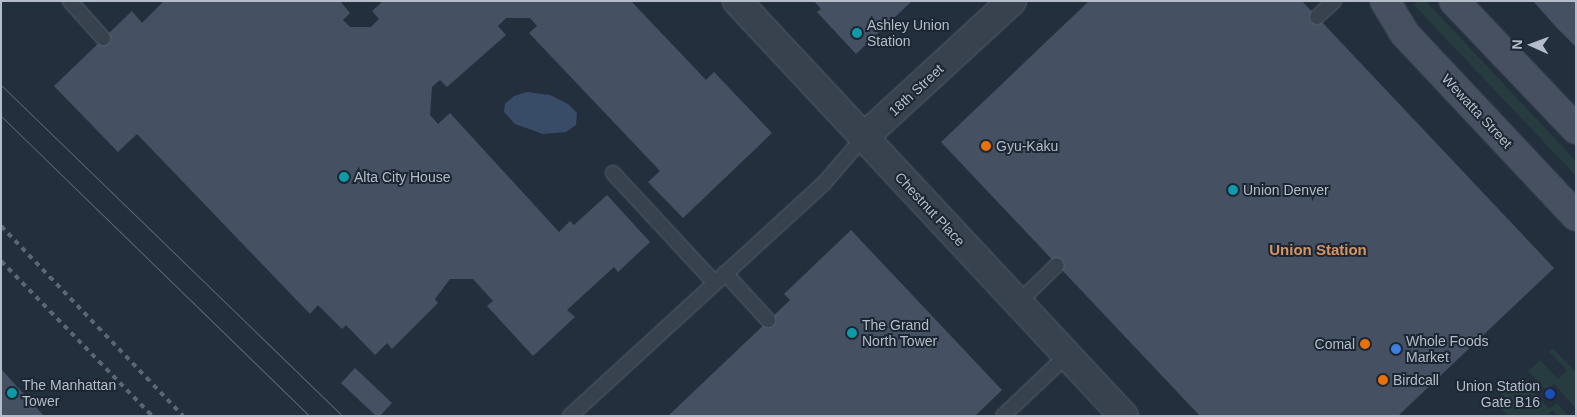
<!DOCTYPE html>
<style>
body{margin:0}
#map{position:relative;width:1577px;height:417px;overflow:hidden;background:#242f3e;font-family:Helvetica,sans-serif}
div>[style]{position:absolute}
.green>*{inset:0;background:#263c3f}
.water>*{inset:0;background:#394c67}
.building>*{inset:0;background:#455162}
.roads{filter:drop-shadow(0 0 1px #565f6c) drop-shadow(0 0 1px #565f6c)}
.lane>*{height:14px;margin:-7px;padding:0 7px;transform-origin:7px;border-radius:7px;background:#38414e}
.street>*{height:28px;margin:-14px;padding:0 14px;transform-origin:14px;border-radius:14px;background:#38414e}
.secondary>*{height:28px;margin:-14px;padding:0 14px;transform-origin:14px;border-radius:14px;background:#465061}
.tram>*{height:1px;margin:-0.5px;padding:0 0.5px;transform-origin:0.5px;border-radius:0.5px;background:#5a6575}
.rail>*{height:4px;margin-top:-2px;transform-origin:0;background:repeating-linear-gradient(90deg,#5a6575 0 5px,transparent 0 10px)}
.dots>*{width:14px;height:14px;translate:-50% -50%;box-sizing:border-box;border:2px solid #1d2633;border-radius:50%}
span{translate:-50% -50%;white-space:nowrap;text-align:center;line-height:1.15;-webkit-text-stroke:4px #1d2633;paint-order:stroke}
.poi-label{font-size:14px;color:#b4bcc9}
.left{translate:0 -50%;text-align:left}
.right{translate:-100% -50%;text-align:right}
.street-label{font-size:14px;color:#b4bcc9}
.neighbourhood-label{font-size:15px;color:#d59563;font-weight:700}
.frame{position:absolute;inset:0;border:2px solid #b4bcc9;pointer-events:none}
.north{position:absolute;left:1507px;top:20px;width:50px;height:50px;-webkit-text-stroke:4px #1d2633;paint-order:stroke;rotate:272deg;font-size:14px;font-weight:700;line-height:20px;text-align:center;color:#b4bcc9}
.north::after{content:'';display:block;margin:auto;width:18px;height:22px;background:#b4bcc9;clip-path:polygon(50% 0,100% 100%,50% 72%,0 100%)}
</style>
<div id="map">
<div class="green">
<i style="clip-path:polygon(1418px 1px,1426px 1px,1576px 161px,1576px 176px,1414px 5px)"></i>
<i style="clip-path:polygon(1553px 348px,1576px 373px,1576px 409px,1554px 384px,1546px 390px,1528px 371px,1540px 360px,1558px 379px,1567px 370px,1549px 352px)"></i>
<i style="clip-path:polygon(1520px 377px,1549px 409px,1557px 403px,1569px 416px,1558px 416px,1553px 410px,1546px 416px,1508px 416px,1494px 401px)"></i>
</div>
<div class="water">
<i style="clip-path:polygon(527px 92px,550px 95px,568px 104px,577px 113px,576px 125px,566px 132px,543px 134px,515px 124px,504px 112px,505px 104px,514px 96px)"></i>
</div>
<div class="building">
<i style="clip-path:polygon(164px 1px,340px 1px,350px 13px,343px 20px,350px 27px,371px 27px,379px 19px,372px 11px,383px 1px,631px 1px,706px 80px,714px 72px,772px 133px,683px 218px,648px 182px,660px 171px,529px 33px,537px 26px,530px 18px,506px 18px,498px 26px,506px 35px,447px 87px,440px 80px,432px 87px,430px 115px,438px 124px,450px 113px,559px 232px,570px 221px,574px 225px,607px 195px,650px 242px,618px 272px,614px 267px,567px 310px,575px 317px,533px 356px,487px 306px,493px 301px,473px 279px,450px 279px,435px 299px,438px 303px,392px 349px,387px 343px,375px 355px,346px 325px,342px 329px,318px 305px,310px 314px,137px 134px,118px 152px,54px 86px,132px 11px,142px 23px)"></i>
<i style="clip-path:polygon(814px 1px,912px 1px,856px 54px,817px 12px,821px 9px)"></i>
<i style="clip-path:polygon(1089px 1px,1302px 1px,1554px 268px,1398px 416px,1200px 416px,941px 142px)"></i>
<i style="clip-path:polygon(1533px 1px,1576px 1px,1576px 47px,1556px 27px)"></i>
<i style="clip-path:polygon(851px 230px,1002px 390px,975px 416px,668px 416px,790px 300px,784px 294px)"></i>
<i style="clip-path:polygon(355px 368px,392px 403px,380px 416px,376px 416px,341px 383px)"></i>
<i style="clip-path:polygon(1px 369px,44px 416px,1px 416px)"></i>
</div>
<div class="roads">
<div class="lane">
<i style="left:70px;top:1px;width:50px;rotate:48.3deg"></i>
<i style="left:1317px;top:17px;width:23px;rotate:-43deg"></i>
<i style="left:613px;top:173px;width:150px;rotate:47.2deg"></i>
<i style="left:725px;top:273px;width:64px;rotate:47.5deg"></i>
<i style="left:1018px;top:303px;width:54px;rotate:-44.3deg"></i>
<i style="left:570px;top:416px;width:346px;rotate:-42.5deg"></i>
<i style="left:825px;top:182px;width:58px;rotate:-49.2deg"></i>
<i style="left:1003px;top:416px;width:88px;rotate:-43.6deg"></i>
</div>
<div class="street">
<i style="left:737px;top:1px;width:567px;rotate:47deg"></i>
<i style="left:863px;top:138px;width:202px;rotate:-42.6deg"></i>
</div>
<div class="secondary">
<i style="left:1385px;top:1px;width:37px;rotate:59deg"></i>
<i style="left:1404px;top:33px;width:251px;rotate:46.8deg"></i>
<i style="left:1454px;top:1px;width:177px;rotate:46.4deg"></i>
</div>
</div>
<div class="tram">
<i style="left:1px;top:85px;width:476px;rotate:44.1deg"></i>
<i style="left:1px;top:116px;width:430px;rotate:44.2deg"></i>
</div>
<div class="rail">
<i style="left:1px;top:226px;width:263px;rotate:46.2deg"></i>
<i style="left:1px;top:261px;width:216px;rotate:45.7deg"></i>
</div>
<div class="dots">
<i style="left:857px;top:33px;background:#0f9aa8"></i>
<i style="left:986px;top:146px;background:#e8710a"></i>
<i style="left:344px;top:177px;background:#0f9aa8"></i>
<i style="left:1233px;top:190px;background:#0f9aa8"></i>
<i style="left:852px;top:333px;background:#0f9aa8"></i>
<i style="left:1365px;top:344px;background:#e8710a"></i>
<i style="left:1396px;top:349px;background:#3f7fe0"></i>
<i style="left:1383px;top:380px;background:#e8710a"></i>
<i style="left:12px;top:393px;background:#0f9aa8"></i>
<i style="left:1550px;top:394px;background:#1a4fb4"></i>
</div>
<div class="poi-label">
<span class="left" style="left:867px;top:33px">Ashley Union<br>Station</span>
<span class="left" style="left:996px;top:146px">Gyu-Kaku</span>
<span class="left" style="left:354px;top:177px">Alta City House</span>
<span class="left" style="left:1243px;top:190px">Union Denver</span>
<span class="left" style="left:862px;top:333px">The Grand<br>North Tower</span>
<span class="left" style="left:1406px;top:349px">Whole Foods<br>Market</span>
<span class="right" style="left:1355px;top:344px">Comal</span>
<span class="left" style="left:1393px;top:380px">Birdcall</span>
<span class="left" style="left:22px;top:393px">The Manhattan<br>Tower</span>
<span class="right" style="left:1540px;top:394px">Union Station<br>Gate B16</span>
</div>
<div class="street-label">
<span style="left:916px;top:90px;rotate:-43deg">18th Street</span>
<span style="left:1477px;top:111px;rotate:47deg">Wewatta Street</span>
<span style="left:930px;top:209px;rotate:47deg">Chestnut Place</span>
</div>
<div class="neighbourhood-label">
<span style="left:1318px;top:250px">Union Station</span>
</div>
<div class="frame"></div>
<div class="north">N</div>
</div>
